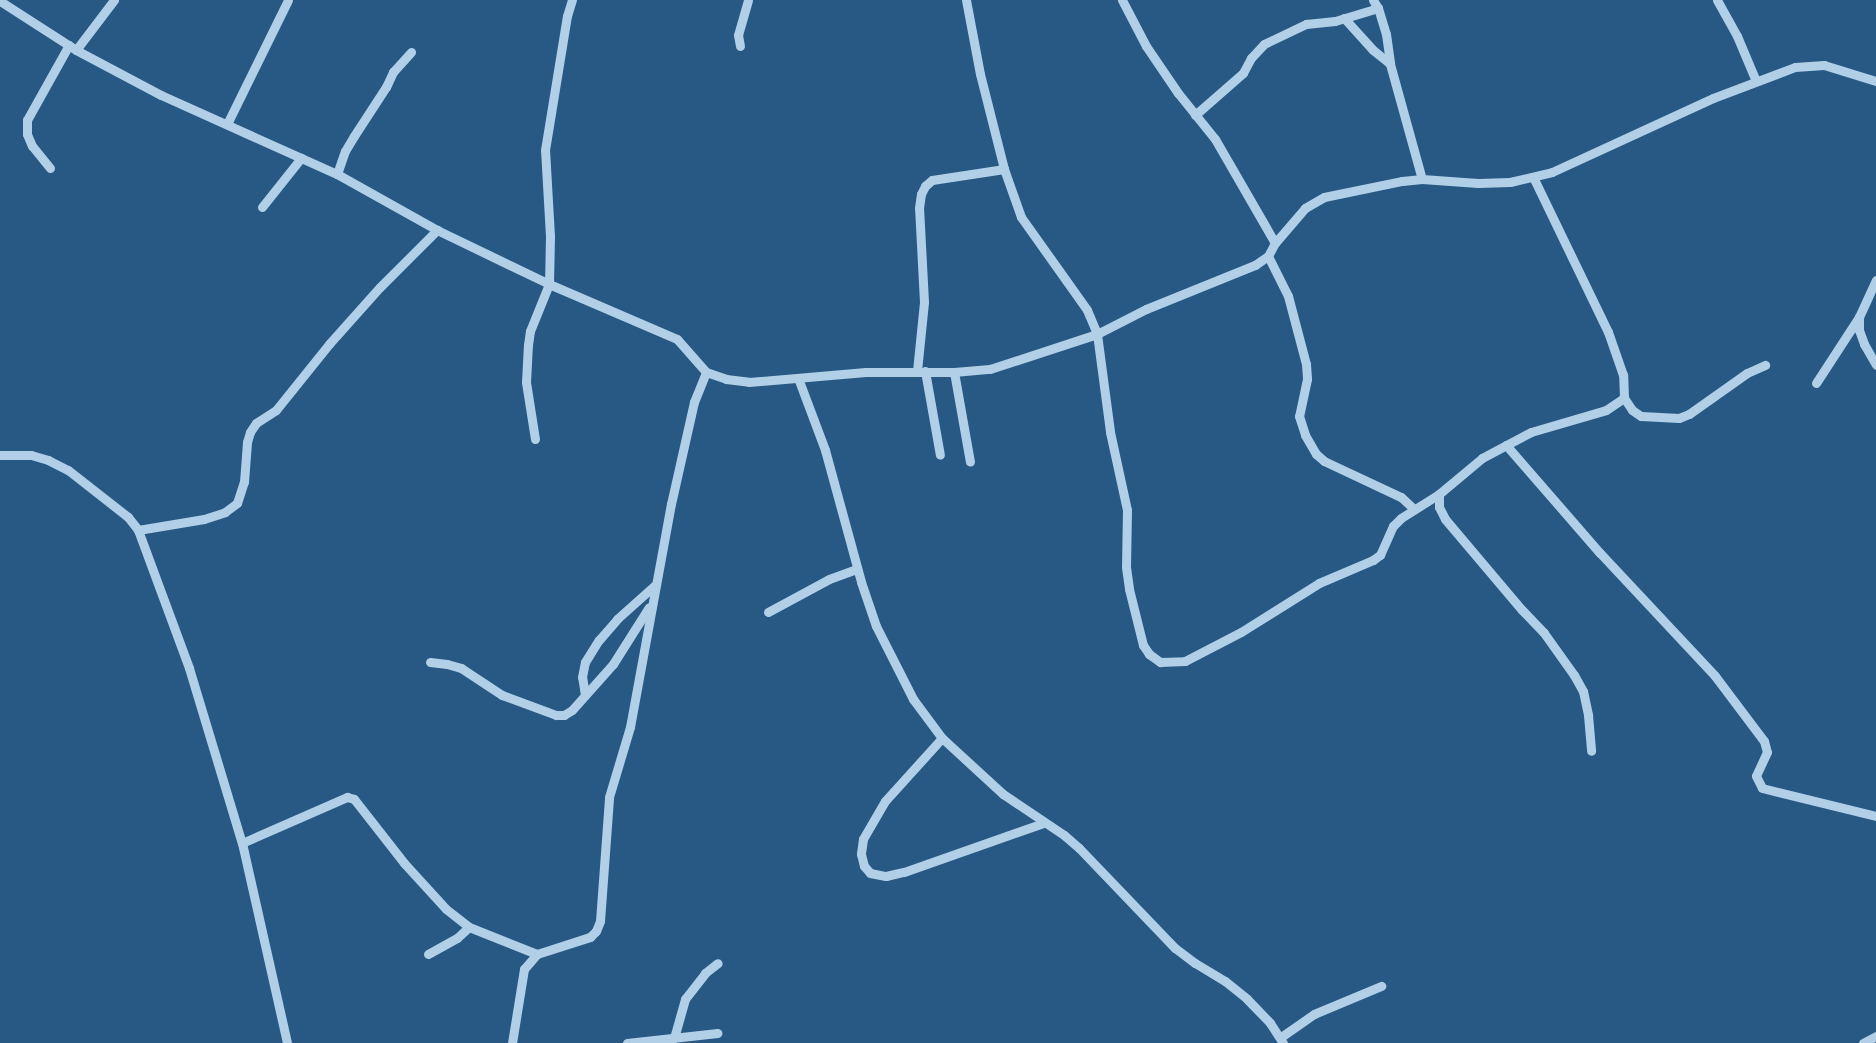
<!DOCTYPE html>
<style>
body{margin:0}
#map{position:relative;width:1876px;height:1043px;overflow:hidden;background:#275984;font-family:"Noto Sans",sans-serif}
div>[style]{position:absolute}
.minor>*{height:9px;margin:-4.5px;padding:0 4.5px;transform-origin:4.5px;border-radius:4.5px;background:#b1cfe7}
span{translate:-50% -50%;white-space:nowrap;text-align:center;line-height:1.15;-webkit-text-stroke:4px #275984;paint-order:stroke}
</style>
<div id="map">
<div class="minor">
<i style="left:966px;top:0;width:75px;rotate:79.3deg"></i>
<i style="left:980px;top:74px;width:98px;rotate:75.8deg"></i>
<i style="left:1004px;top:169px;width:51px;rotate:70.5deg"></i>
<i style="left:1021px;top:217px;width:114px;rotate:54.6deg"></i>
<i style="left:1087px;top:310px;width:26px;rotate:67deg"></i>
<i style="left:1097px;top:334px;width:99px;rotate:82.4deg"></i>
<i style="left:1110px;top:432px;width:80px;rotate:77.7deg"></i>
<i style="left:1127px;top:510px;width:57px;rotate:91deg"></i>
<i style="left:1126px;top:567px;width:22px;rotate:82deg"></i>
<i style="left:1129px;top:589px;width:58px;rotate:76deg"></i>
<i style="left:1143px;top:645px;width:11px;rotate:56deg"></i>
<i style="left:1149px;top:654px;width:14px;rotate:36deg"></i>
<i style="left:1160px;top:662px;width:25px;rotate:-2deg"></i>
<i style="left:1185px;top:661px;width:63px;rotate:-27.4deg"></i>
<i style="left:1241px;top:632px;width:92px;rotate:-32.1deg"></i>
<i style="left:1319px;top:583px;width:59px;rotate:-23.1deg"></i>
<i style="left:1373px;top:560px;width:9px;rotate:-36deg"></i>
<i style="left:1380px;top:555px;width:32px;rotate:-66deg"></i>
<i style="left:1393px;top:526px;width:11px;rotate:-45deg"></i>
<i style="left:1401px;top:518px;width:45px;rotate:-32.3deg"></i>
<i style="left:1439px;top:494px;width:56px;rotate:-39.9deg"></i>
<i style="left:1482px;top:458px;width:55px;rotate:-28deg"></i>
<i style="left:1531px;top:432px;width:78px;rotate:-16.3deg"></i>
<i style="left:1606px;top:410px;width:22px;rotate:-34deg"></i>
<i style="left:1624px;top:398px;width:23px;rotate:-92deg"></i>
<i style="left:1623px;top:375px;width:46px;rotate:-109.2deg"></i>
<i style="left:1608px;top:332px;width:172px;rotate:-115.8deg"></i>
<i style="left:1122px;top:0;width:52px;rotate:62.4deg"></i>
<i style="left:1146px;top:46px;width:57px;rotate:55.8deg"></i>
<i style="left:1178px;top:93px;width:59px;rotate:51.2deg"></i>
<i style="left:1215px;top:139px;width:120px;rotate:60deg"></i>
<i style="left:1373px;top:0;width:9px;rotate:58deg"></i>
<i style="left:1378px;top:8px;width:27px;rotate:73deg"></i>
<i style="left:1386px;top:34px;width:30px;rotate:82deg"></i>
<i style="left:1390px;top:64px;width:119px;rotate:74.5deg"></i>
<i style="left:1717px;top:0;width:41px;rotate:60.9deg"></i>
<i style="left:1737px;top:36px;width:49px;rotate:67.1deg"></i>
<i style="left:0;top:1px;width:90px;rotate:32.8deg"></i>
<i style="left:76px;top:50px;width:96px;rotate:27.9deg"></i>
<i style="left:161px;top:95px;width:193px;rotate:24.2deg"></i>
<i style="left:337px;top:174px;width:115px;rotate:29.2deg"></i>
<i style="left:437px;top:230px;width:124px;rotate:25.7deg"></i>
<i style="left:549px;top:284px;width:139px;rotate:23.3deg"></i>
<i style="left:677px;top:339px;width:44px;rotate:48.7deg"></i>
<i style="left:706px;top:372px;width:21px;rotate:19deg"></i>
<i style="left:726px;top:379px;width:23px;rotate:7deg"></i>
<i style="left:749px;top:382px;width:117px;rotate:-4.9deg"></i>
<i style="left:866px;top:372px;width:88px"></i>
<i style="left:954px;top:372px;width:36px;rotate:-5deg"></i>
<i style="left:990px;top:369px;width:113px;rotate:-18.1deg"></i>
<i style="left:1097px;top:334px;width:55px;rotate:-27deg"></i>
<i style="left:1146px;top:309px;width:118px;rotate:-22deg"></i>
<i style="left:1255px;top:265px;width:16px;rotate:-35deg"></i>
<i style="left:1268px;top:256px;width:15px;rotate:-62deg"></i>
<i style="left:1275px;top:243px;width:46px;rotate:-49.4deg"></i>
<i style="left:1305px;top:208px;width:22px;rotate:-30deg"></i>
<i style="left:1324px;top:197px;width:80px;rotate:-11.6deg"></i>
<i style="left:1402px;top:181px;width:20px;rotate:-6deg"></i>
<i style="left:1422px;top:179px;width:56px;rotate:4.1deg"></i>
<i style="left:1478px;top:183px;width:32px;rotate:-2deg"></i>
<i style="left:1510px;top:182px;width:43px;rotate:-13.4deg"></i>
<i style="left:1552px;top:172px;width:177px;rotate:-24.7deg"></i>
<i style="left:1713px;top:98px;width:88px;rotate:-20.7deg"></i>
<i style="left:1795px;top:67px;width:29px;rotate:-4deg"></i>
<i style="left:1824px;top:65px;width:54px;rotate:17.1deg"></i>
<i style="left:1344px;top:18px;width:43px;rotate:47.8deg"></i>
<i style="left:1373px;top:50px;width:22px;rotate:39deg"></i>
<i style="left:740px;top:46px;width:11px;rotate:-100deg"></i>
<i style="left:738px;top:35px;width:36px;rotate:-74deg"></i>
<i style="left:76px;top:50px;width:63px;rotate:-52.8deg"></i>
<i style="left:1195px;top:115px;width:64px;rotate:-41.2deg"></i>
<i style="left:1243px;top:73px;width:17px;rotate:-62deg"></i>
<i style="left:1251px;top:58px;width:19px;rotate:-47deg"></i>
<i style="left:1264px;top:44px;width:47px;rotate:-25.5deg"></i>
<i style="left:1306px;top:24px;width:29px;rotate:-6deg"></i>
<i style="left:1335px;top:21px;width:45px;rotate:-16.8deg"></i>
<i style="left:227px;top:124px;width:138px;rotate:-63.8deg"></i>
<i style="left:50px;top:168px;width:28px;rotate:-129deg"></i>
<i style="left:32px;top:146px;width:13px;rotate:-113deg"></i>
<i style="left:27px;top:134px;width:14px;rotate:-90deg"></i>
<i style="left:27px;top:120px;width:86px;rotate:-60.8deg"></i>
<i style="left:337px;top:174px;width:24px;rotate:-71deg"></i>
<i style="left:345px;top:151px;width:17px;rotate:-59deg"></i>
<i style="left:354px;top:136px;width:59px;rotate:-56.9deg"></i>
<i style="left:386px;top:87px;width:17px;rotate:-65deg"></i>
<i style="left:393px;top:72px;width:27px;rotate:-48deg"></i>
<i style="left:262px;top:207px;width:63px;rotate:-51.5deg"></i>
<i style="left:1268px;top:256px;width:45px;rotate:63.4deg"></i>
<i style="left:1288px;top:296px;width:70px;rotate:75.2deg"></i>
<i style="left:1306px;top:364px;width:15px;rotate:86deg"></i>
<i style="left:1307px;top:379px;width:38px;rotate:102deg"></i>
<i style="left:1299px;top:416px;width:20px;rotate:72deg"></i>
<i style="left:1305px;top:435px;width:22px;rotate:60deg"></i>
<i style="left:1316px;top:454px;width:11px;rotate:41deg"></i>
<i style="left:1324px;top:461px;width:85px;rotate:25.1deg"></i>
<i style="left:1401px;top:497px;width:18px;rotate:43deg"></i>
<i style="left:1876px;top:280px;width:41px;rotate:114.7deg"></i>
<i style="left:1859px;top:317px;width:13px;rotate:90deg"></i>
<i style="left:1859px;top:330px;width:15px;rotate:70deg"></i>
<i style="left:1864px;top:344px;width:24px;rotate:60deg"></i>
<i style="left:917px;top:371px;width:69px;rotate:-84.2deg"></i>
<i style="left:924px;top:302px;width:94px;rotate:-93deg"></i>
<i style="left:919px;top:208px;width:14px;rotate:-82deg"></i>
<i style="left:921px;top:194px;width:9px;rotate:-63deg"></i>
<i style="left:925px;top:186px;width:9px;rotate:-41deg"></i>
<i style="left:932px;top:180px;width:73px;rotate:-8.7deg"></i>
<i style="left:925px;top:371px;width:85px;rotate:79.9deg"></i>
<i style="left:954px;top:372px;width:91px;rotate:79.9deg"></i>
<i style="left:798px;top:378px;width:77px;rotate:69.4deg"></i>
<i style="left:825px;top:450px;width:137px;rotate:74.7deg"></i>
<i style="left:861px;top:582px;width:46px;rotate:71.2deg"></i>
<i style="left:876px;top:626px;width:82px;rotate:63.1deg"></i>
<i style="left:913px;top:699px;width:49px;rotate:53.4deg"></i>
<i style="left:942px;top:738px;width:83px;rotate:42.6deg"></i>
<i style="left:1003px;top:794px;width:73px;rotate:33.9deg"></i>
<i style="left:1064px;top:835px;width:20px;rotate:41deg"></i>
<i style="left:1079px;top:848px;width:139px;rotate:46.2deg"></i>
<i style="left:1175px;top:948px;width:25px;rotate:37deg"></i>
<i style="left:1195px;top:963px;width:35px;rotate:31deg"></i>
<i style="left:1225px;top:981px;width:28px;rotate:39deg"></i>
<i style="left:1247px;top:999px;width:33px;rotate:46deg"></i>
<i style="left:1270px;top:1023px;width:24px;rotate:57deg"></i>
<i style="left:1816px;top:383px;width:79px;rotate:-56.9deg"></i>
<i style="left:1624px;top:398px;width:14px;rotate:56deg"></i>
<i style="left:1632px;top:410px;width:11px;rotate:34deg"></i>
<i style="left:1641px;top:416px;width:38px;rotate:3deg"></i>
<i style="left:1679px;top:418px;width:11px;rotate:-22deg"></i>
<i style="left:1689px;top:414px;width:71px;rotate:-35.3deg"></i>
<i style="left:1747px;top:373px;width:20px;rotate:-24deg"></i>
<i style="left:535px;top:439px;width:58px;rotate:-99deg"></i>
<i style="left:526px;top:382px;width:37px;rotate:-87deg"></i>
<i style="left:528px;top:345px;width:14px;rotate:-82deg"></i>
<i style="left:530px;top:331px;width:51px;rotate:-68deg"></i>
<i style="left:549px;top:284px;width:48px;rotate:-88.8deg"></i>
<i style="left:550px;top:236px;width:86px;rotate:-93.3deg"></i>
<i style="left:545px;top:150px;width:136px;rotate:-80.7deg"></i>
<i style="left:567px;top:16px;width:17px;rotate:-73deg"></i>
<i style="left:1506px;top:445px;width:143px;rotate:49deg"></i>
<i style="left:1600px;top:553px;width:168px;rotate:46.9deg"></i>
<i style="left:1715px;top:676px;width:81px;rotate:53deg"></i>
<i style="left:1764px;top:741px;width:11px;rotate:75deg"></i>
<i style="left:1767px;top:752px;width:26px;rotate:115deg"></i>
<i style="left:1756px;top:776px;width:13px;rotate:63deg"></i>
<i style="left:1762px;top:788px;width:117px;rotate:13.8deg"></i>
<i style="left:0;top:455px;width:31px"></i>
<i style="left:31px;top:455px;width:18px;rotate:16deg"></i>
<i style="left:48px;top:460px;width:22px;rotate:27deg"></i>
<i style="left:68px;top:470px;width:76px;rotate:38.1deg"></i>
<i style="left:128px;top:517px;width:16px;rotate:52deg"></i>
<i style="left:138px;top:530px;width:147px;rotate:69.7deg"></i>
<i style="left:189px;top:668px;width:183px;rotate:73.2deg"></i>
<i style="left:242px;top:843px;width:205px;rotate:77.3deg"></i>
<i style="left:1439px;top:494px;width:13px;rotate:90deg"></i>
<i style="left:1439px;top:507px;width:13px;rotate:63deg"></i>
<i style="left:1445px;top:519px;width:119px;rotate:49.8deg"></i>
<i style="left:1522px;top:610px;width:32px;rotate:46deg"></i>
<i style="left:1544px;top:633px;width:52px;rotate:54.5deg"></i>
<i style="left:1574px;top:675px;width:18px;rotate:61deg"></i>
<i style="left:1583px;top:691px;width:25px;rotate:78deg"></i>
<i style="left:1588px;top:715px;width:36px;rotate:85deg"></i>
<i style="left:138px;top:530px;width:67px;rotate:-9.5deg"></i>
<i style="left:204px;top:519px;width:22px;rotate:-18deg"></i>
<i style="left:225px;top:512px;width:15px;rotate:-37deg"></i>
<i style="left:237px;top:503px;width:22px;rotate:-72deg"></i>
<i style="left:244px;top:482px;width:40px;rotate:-85.7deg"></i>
<i style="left:247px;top:442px;width:10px;rotate:-73deg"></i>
<i style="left:250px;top:432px;width:11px;rotate:-56deg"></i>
<i style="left:256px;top:423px;width:24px;rotate:-33deg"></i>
<i style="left:276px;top:410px;width:85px;rotate:-51.2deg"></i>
<i style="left:329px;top:344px;width:76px;rotate:-48.2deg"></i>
<i style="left:380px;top:287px;width:81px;rotate:-45deg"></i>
<i style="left:768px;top:612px;width:69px;rotate:-28.4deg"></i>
<i style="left:829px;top:579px;width:30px;rotate:-20deg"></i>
<i style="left:430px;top:662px;width:17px;rotate:7deg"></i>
<i style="left:447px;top:664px;width:15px;rotate:16deg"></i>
<i style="left:461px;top:668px;width:49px;rotate:33.4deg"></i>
<i style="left:502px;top:695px;width:58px;rotate:20.3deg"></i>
<i style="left:556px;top:715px;width:8px"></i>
<i style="left:564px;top:715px;width:9px;rotate:-32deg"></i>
<i style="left:572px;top:710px;width:62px;rotate:-48.3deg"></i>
<i style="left:613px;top:664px;width:67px;rotate:-57.7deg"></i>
<i style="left:585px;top:695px;width:18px;rotate:-99deg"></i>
<i style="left:582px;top:677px;width:15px;rotate:-79deg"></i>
<i style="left:585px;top:662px;width:26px;rotate:-58deg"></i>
<i style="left:599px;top:640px;width:28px;rotate:-49deg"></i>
<i style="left:617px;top:619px;width:51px;rotate:-41.8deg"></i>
<i style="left:942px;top:738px;width:85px;rotate:132.1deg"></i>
<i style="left:885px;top:801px;width:44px;rotate:120.1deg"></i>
<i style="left:863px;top:839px;width:15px;rotate:98deg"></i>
<i style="left:861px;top:854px;width:12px;rotate:76deg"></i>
<i style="left:864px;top:866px;width:9px;rotate:49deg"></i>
<i style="left:870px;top:873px;width:16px;rotate:11deg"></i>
<i style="left:886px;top:876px;width:18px;rotate:-13deg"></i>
<i style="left:904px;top:872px;width:147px;rotate:-19.4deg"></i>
<i style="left:242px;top:843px;width:115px;rotate:-23.7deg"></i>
<i style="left:347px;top:797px;width:7px;rotate:16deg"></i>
<i style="left:354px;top:799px;width:81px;rotate:52deg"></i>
<i style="left:404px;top:863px;width:62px;rotate:47.6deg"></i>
<i style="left:446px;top:909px;width:29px;rotate:38deg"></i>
<i style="left:469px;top:927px;width:73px;rotate:21.7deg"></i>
<i style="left:428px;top:954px;width:33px;rotate:-29deg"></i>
<i style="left:457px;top:938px;width:16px;rotate:-43deg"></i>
<i style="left:1281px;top:1037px;width:40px;rotate:-34.9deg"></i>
<i style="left:1314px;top:1014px;width:73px;rotate:-22.7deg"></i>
<i style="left:674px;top:1038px;width:41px;rotate:-74.2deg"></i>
<i style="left:685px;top:999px;width:33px;rotate:-52deg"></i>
<i style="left:705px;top:973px;width:16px;rotate:-38deg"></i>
<i style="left:512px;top:1043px;width:75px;rotate:-80.8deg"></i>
<i style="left:524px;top:969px;width:20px;rotate:-49deg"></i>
<i style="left:537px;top:954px;width:56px;rotate:-17.8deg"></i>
<i style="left:590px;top:937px;width:8px;rotate:-45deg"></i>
<i style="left:596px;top:931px;width:11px;rotate:-68deg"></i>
<i style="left:600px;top:921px;width:124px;rotate:-85.8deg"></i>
<i style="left:609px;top:797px;width:73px;rotate:-73.3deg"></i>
<i style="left:630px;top:727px;width:227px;rotate:-79.6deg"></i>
<i style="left:671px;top:504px;width:105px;rotate:-77.3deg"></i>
<i style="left:694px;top:402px;width:32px;rotate:-68deg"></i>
<i style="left:627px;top:1043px;width:91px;rotate:-6.3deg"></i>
<i style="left:1863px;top:1043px;width:15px;rotate:-28deg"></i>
</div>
</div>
